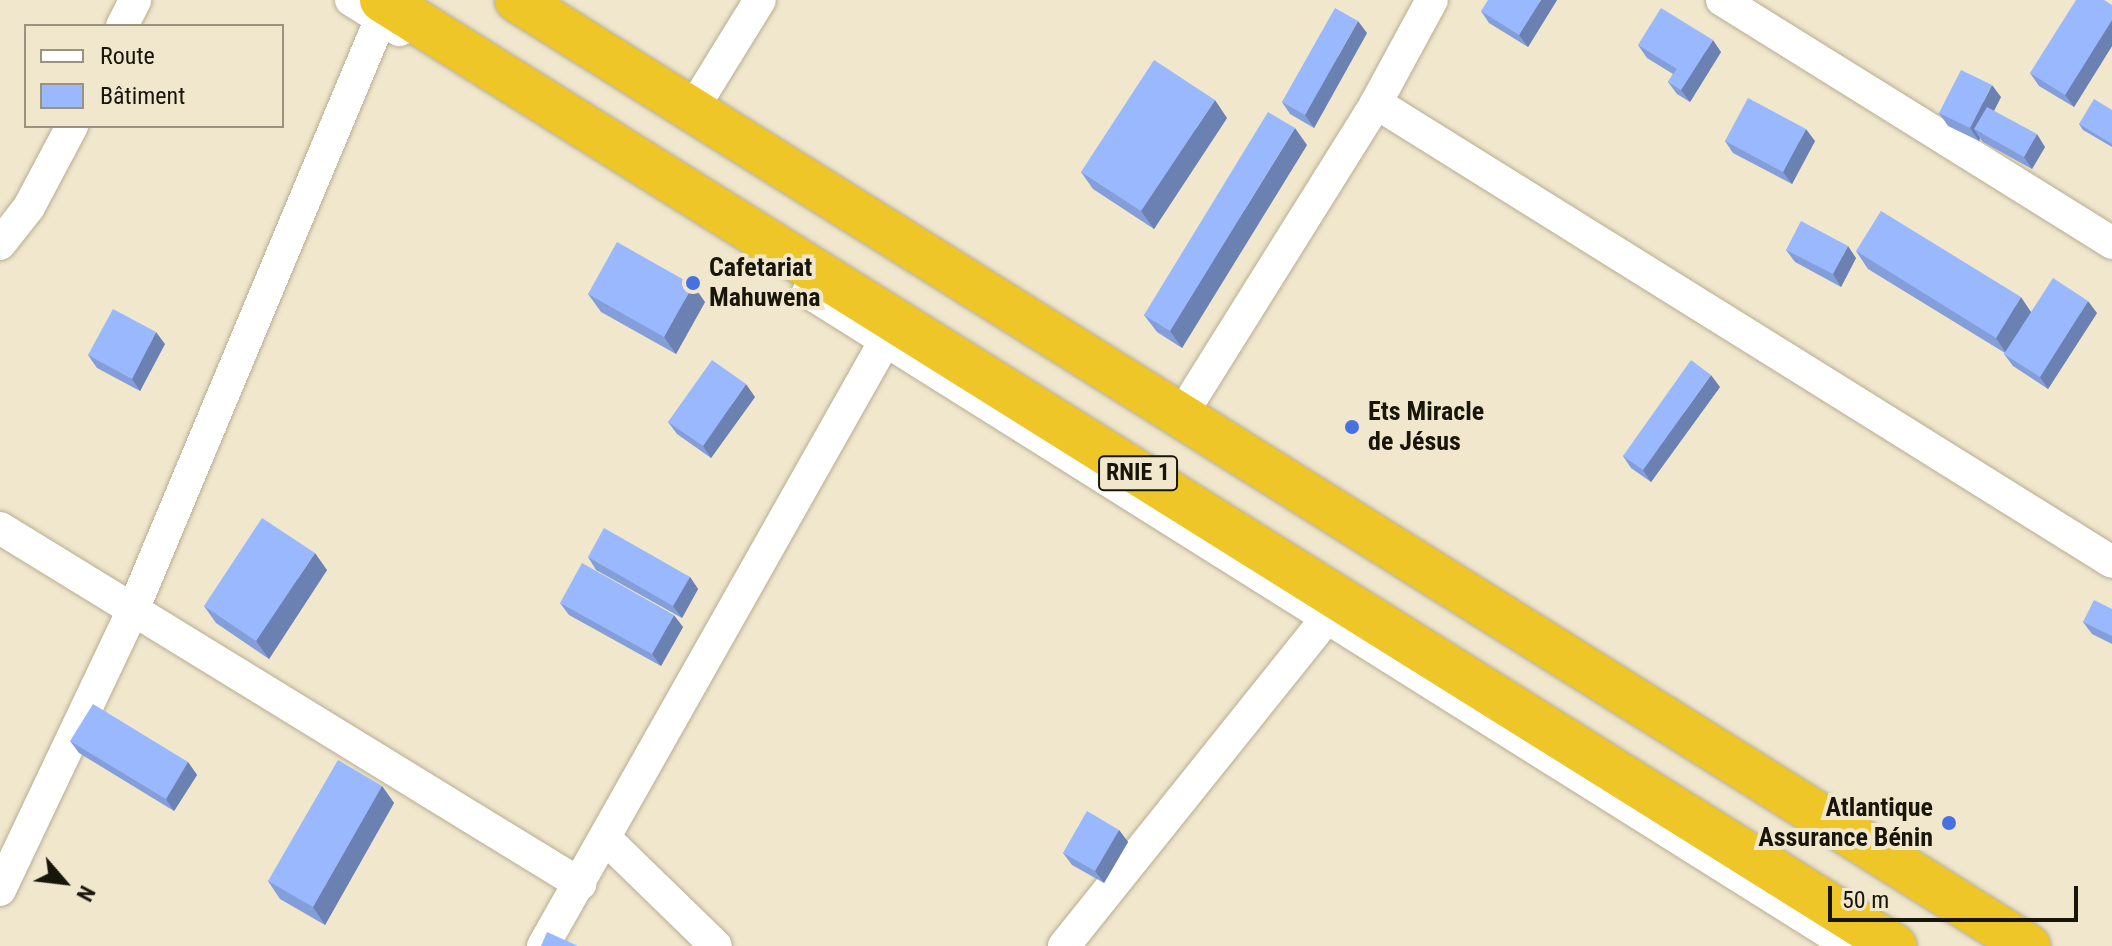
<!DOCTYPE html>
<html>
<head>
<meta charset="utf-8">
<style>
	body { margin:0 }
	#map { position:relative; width:2112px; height:946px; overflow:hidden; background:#f0e7cc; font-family:"Roboto Condensed",sans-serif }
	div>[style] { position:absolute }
	.roads { filter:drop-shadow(0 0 2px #b6ad93) drop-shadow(0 0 2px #b6ad93) }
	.street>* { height:32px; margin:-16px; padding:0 16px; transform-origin:16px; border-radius:16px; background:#fff }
	.highway>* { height:44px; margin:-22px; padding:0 22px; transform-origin:22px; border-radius:22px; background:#efc627 }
	.wall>* { inset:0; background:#849eda }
	.shaded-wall>* { inset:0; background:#6b81b2 }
	.building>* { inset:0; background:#99b8fe }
	.dots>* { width:22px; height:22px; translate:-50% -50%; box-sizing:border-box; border:4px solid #f0e7cc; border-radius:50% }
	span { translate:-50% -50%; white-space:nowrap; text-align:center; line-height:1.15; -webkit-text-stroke:8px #f0e7cc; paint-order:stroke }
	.shield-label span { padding:2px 6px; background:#f0e7cc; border:2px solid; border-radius:6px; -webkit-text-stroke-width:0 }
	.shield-label { font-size:24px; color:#18150b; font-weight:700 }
	.poi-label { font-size:26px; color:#18150b; font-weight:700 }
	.left { translate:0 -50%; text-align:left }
	.right { translate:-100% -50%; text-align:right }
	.legend { position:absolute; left:24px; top:24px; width:260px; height:104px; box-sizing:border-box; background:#f0e7cc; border:2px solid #9a937f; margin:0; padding:10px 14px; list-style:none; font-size:24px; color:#18150b }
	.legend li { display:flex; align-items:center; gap:16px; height:40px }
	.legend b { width:40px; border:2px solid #9a937f }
	.north { position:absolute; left:24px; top:842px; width:80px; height:80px; -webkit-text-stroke:6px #f0e7cc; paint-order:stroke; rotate:118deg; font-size:22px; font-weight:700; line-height:32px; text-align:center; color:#18150b }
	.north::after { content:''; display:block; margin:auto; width:28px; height:36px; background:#18150b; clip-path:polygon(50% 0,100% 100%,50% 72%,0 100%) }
	.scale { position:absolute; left:1828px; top:886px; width:250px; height:36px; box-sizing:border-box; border:4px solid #18150b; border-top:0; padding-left:10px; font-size:24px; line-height:28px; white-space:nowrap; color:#18150b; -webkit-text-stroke:6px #f0e7cc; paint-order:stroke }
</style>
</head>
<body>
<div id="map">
	<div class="roads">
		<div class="street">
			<i style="left:351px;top:0;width:57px;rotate:32deg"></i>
			<i style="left:1722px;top:0;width:460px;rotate:31.9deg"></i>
			<i style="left:122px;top:26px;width:29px;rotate:-63deg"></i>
			<i style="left:1376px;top:103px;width:867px;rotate:31.95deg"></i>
			<i style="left:692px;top:110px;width:129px;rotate:-58.3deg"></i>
			<i style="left:0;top:244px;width:47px;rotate:-51.9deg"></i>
			<i style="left:29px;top:207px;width:92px;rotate:-62deg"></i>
			<i style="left:808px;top:292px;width:1230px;rotate:32.11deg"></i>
			<i style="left:1182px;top:414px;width:367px;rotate:-58deg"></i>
			<i style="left:1376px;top:103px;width:117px;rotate:-61.5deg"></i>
			<i style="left:0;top:528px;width:681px;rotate:31.54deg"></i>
			<i style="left:606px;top:839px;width:153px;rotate:44.2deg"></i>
			<i style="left:0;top:890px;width:310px;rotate:-64.6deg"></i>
			<i style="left:133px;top:610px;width:642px;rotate:-67.27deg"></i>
			<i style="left:543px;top:946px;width:695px;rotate:-60.52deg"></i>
			<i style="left:1064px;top:946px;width:420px;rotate:-51.3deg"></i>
		</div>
		<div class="highway">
			<i style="left:382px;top:0;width:1784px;rotate:32.03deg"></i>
			<i style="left:517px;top:0;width:1783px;rotate:32.05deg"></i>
		</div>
	</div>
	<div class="wall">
		<i style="clip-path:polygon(1557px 0,1528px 47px,1489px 23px,1481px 11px)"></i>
		<i style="clip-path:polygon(2112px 5px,2112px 46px,2074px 107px,2039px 86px,2030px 73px)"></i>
		<i style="clip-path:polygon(1367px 33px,1314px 128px,1290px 114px,1282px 102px)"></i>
		<i style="clip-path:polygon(1638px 45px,1721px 52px,1690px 102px,1677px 94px,1668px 82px,1673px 74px,1647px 58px)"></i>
		<i style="clip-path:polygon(2001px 97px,1994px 111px,2045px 147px,2032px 169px,1983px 142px,1980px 138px,1979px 141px,1948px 126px,1939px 113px)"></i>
		<i style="clip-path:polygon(2112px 110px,2112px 147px,2083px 130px,2079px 124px)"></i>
		<i style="clip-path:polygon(1227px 118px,1154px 229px,1093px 189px,1081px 172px)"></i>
		<i style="clip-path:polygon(1725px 141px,1815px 141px,1792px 184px,1733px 153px)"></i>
		<i style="clip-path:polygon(1307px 145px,1182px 348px,1157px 332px,1144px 315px)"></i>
		<i style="clip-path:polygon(1786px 250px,1856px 258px,1841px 287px,1795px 262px)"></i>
		<i style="clip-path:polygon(1856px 251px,2031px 312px,2097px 313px,2048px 389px,2013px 366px,2004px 354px,2005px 353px,1868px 269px)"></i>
		<i style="clip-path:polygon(588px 294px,705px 302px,676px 354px,601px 312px)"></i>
		<i style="clip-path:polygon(165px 344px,140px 391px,97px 368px,88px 355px)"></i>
		<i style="clip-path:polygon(1720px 387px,1651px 482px,1631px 468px,1623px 456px)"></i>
		<i style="clip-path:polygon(755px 397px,711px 458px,677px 434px,668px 422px)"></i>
		<i style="clip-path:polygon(588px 557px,690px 577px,698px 589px,682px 618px,596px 570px)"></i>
		<i style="clip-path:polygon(327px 570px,269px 659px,216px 623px,204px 606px)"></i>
		<i style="clip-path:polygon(560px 603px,683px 627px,661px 666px,569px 615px)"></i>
		<i style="clip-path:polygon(2112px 609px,2112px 644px,2092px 634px,2083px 622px)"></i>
		<i style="clip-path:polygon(70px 741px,188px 762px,197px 775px,174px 811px,79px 753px)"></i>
		<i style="clip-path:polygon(382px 786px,394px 803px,325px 925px,280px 899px,268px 881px)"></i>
		<i style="clip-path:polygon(1119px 830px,1128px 842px,1104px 883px,1072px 865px,1063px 853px)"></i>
	</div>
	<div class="shaded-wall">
		<i style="clip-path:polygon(1541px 0,1557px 0,1528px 47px,1519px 35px)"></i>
		<i style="clip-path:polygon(2112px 20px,2112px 46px,2074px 107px,2065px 95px)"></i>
		<i style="clip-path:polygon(1358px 21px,1367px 33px,1314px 128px,1305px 115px)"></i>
		<i style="clip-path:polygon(1713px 40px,1721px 52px,1690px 102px,1681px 90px)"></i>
		<i style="clip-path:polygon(1992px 85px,2001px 97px,1982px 134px,1974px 129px,1980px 138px,1979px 141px,1970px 128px)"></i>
		<i style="clip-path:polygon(1215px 100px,1227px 118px,1154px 229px,1141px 211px)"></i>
		<i style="clip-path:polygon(1295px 128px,1307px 145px,1182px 348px,1170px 331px)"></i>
		<i style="clip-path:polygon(1806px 129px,1815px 141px,1792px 184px,1783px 172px)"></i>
		<i style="clip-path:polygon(2037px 134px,2045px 147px,2032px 169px,2024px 157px)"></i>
		<i style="clip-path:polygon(1848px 246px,1856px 258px,1841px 287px,1833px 274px)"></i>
		<i style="clip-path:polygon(693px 285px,705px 302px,676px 354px,664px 337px)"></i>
		<i style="clip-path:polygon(2021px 297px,2033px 315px,2008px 356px,1996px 338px)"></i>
		<i style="clip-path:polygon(2088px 301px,2097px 313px,2048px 389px,2040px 377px)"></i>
		<i style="clip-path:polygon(156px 332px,165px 344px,140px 391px,132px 379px)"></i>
		<i style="clip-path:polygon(1711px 375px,1720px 387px,1651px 482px,1643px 470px)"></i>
		<i style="clip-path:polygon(746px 384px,755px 397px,711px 458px,703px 446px)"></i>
		<i style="clip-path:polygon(315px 553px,327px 570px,269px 659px,256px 641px)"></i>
		<i style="clip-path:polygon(690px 577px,698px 589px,682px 618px,673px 606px)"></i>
		<i style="clip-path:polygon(674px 615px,683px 627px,661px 666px,652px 654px)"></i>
		<i style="clip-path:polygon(188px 762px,197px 775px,174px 811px,166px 799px)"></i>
		<i style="clip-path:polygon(382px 786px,394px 803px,325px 925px,313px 907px)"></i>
		<i style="clip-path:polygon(1119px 830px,1128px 842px,1104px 883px,1095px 871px)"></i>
	</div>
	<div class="building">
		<i style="clip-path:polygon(1488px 0,1541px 0,1519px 35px,1481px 11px)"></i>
		<i style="clip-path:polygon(2076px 0,2104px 0,2112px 5px,2112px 20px,2065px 95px,2030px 73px)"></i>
		<i style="clip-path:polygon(1335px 8px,1358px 21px,1305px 115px,1282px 102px)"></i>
		<i style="clip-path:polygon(1661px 8px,1713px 40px,1681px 90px,1668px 82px,1677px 69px,1638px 45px)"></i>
		<i style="clip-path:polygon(1154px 60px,1215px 100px,1141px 211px,1081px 172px)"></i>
		<i style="clip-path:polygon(1961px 70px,1992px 85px,1970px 128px,1939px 113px)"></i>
		<i style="clip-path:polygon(1748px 98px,1806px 129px,1783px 172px,1725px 141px)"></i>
		<i style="clip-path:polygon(2094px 99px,2112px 110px,2112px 144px,2079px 124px)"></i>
		<i style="clip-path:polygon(1987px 107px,2037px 134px,2024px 157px,1974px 129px)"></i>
		<i style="clip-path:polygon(1268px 112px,1295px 128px,1170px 331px,1144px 315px)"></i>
		<i style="clip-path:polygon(1881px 211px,2021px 297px,1996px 338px,1856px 251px)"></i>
		<i style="clip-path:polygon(1801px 221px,1848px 246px,1833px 274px,1786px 250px)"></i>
		<i style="clip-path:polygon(617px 242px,693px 285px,664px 337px,588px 294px)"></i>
		<i style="clip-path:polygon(2053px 278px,2088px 301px,2040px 377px,2004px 354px)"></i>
		<i style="clip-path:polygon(113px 309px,156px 332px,132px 379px,88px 355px)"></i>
		<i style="clip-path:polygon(712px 360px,746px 384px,703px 446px,668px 422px)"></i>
		<i style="clip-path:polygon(1691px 360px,1711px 375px,1643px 470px,1623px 456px)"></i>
		<i style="clip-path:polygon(262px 518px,315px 553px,256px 641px,204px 606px)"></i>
		<i style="clip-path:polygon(604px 528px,690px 577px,673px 606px,588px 557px)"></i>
		<i style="clip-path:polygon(582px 563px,674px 615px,652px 654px,560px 603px)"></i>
		<i style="clip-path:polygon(2094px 600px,2112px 609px,2112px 636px,2083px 622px)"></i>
		<i style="clip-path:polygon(93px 704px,188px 762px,166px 799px,70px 741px)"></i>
		<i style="clip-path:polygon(338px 760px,382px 786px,313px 907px,268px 881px)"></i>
		<i style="clip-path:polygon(1087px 811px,1119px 830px,1095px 871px,1063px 853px)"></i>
		<i style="clip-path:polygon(547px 932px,578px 946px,541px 946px)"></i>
	</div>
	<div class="dots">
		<i style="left:693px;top:283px;background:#4770e3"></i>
		<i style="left:1352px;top:427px;background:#4770e3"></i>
		<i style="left:1949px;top:823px;background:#4770e3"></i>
	</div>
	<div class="shield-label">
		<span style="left:1138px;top:473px">RNIE 1</span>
	</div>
	<div class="poi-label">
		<span class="left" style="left:709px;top:283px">Cafetariat<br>Mahuwena</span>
		<span class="left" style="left:1368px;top:427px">Ets Miracle<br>de Jésus</span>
		<span class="right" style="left:1933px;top:823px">Atlantique<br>Assurance Bénin</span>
	</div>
	<ul class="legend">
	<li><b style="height:10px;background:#fff"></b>Route</li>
	<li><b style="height:22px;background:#99b8fe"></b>Bâtiment</li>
	</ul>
	<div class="north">N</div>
	<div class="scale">50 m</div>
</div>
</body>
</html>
